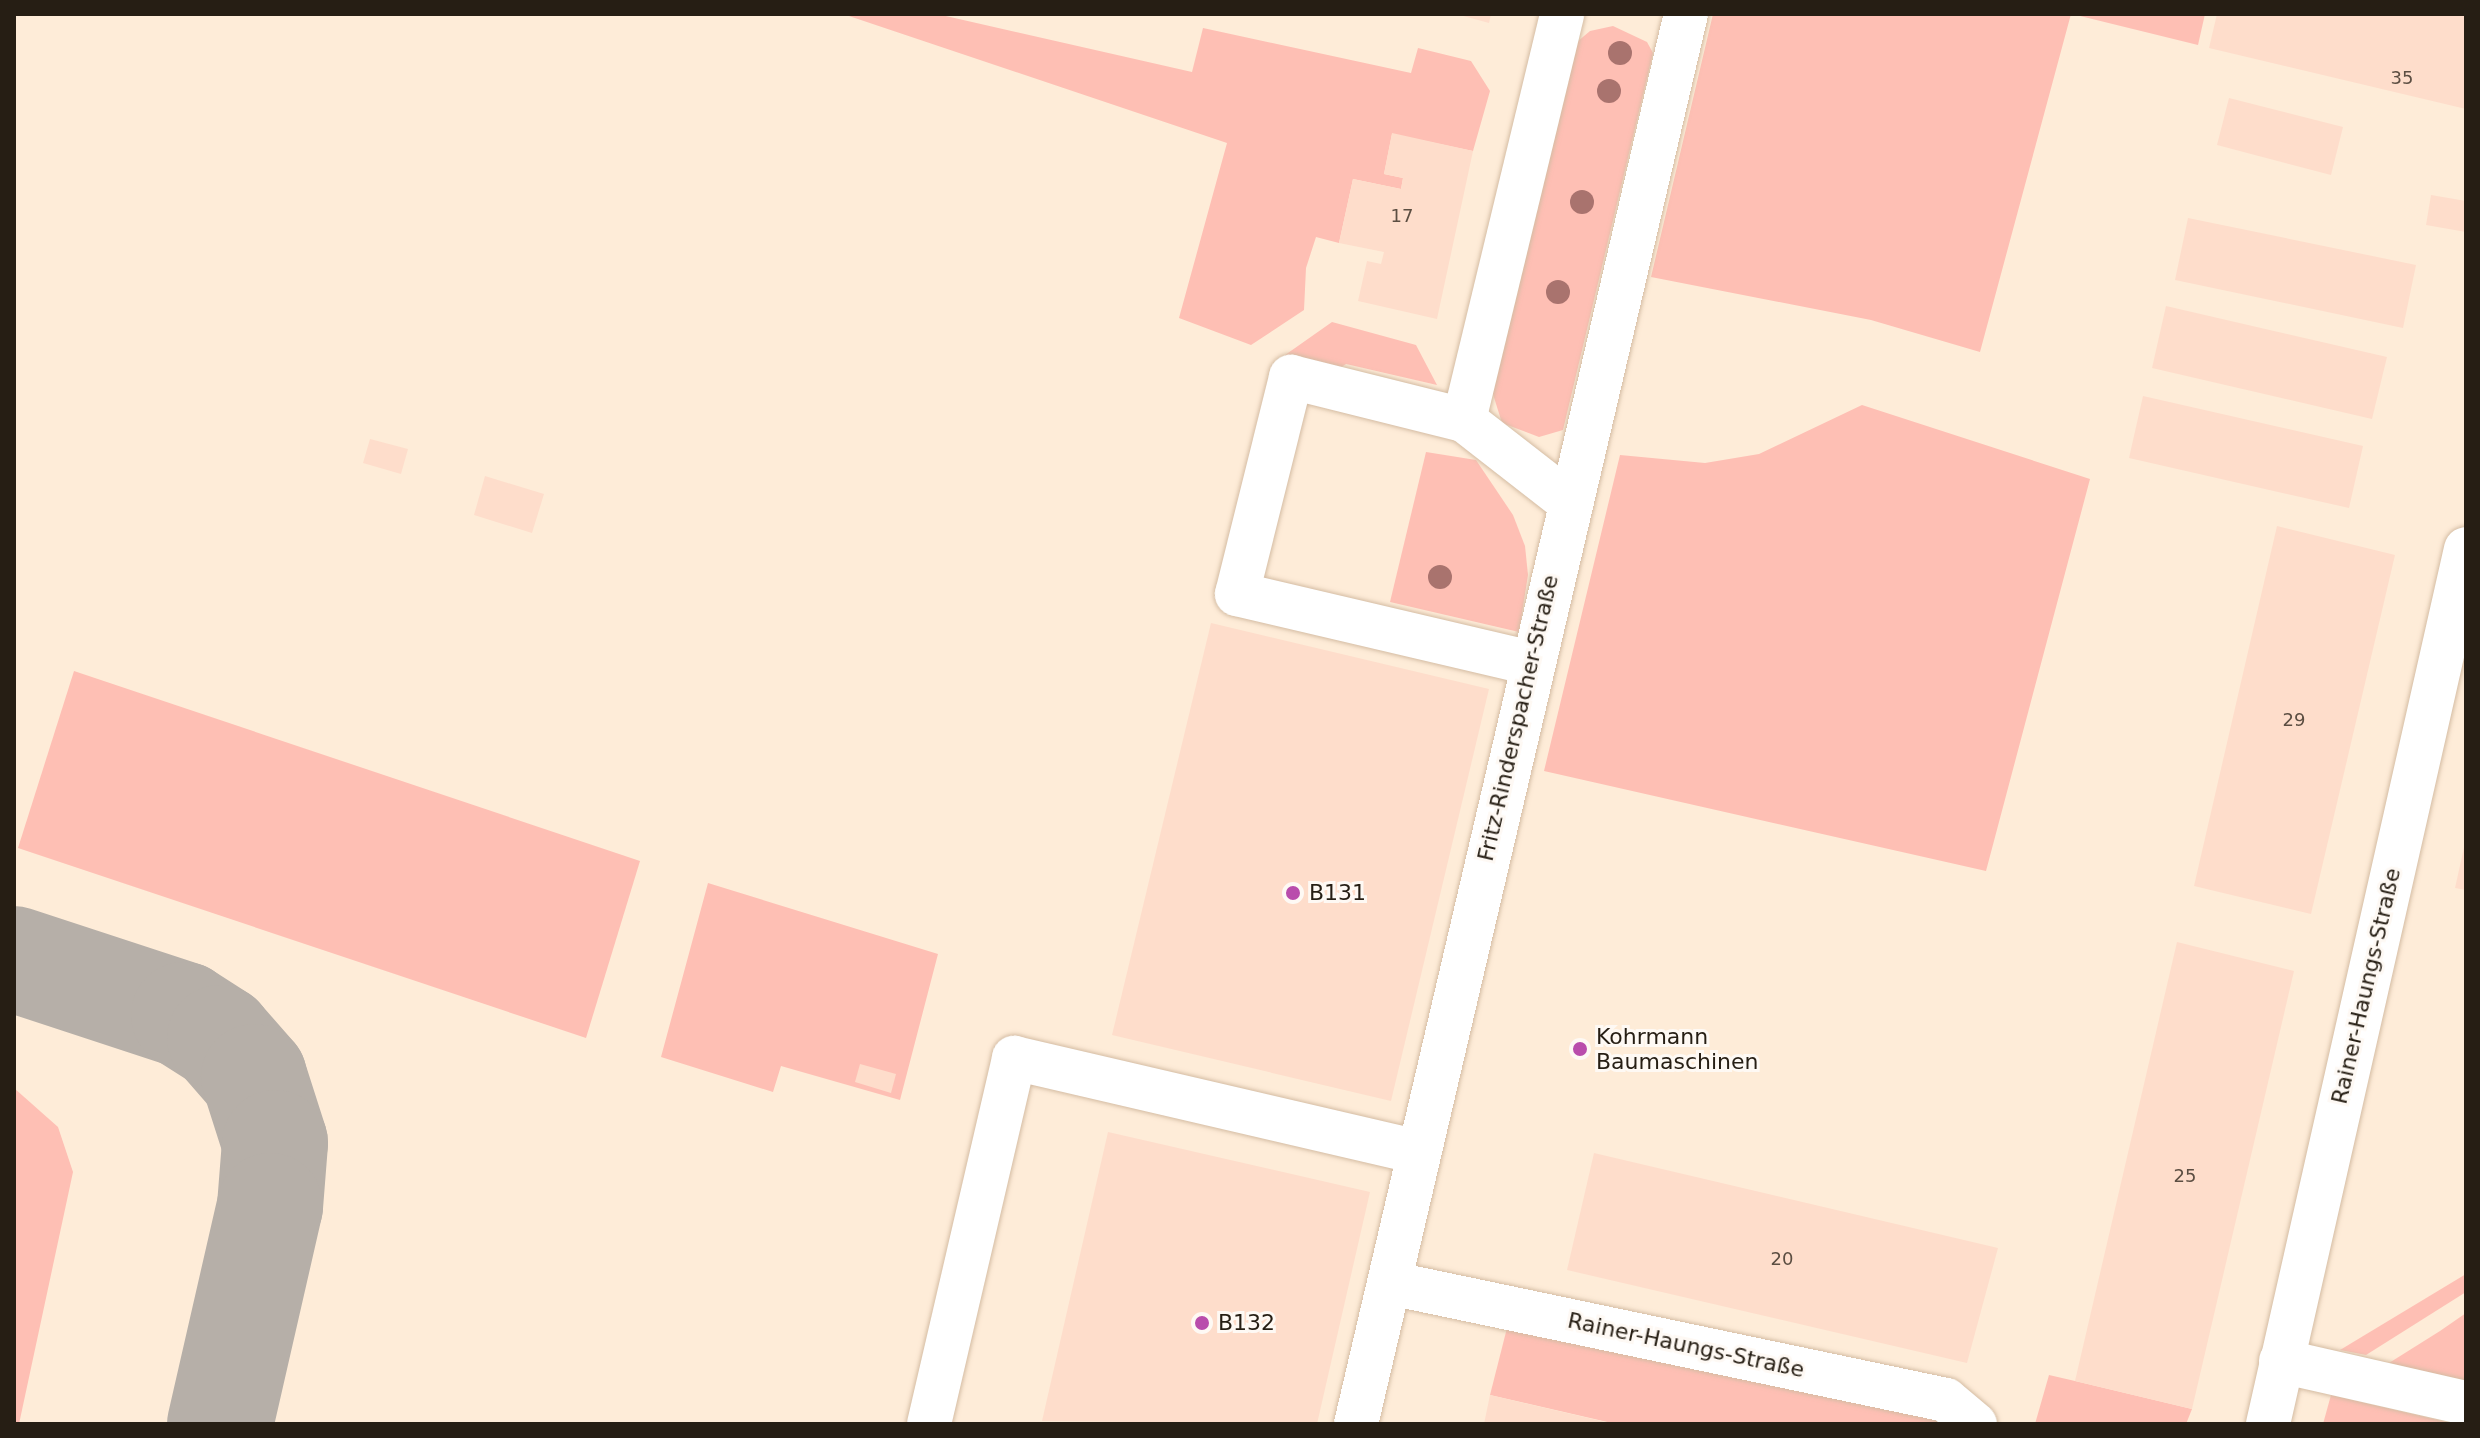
<!DOCTYPE html>
<html>
<head>
<meta charset="utf-8">
<style>
	body { margin:0 }
	#map { position:relative; width:2480px; height:1438px; overflow:hidden; background:#fef9f4; font-family:"DejaVu Sans",sans-serif }
	div>[style] { position:absolute }
	.built>* { inset:0; background:#feecd8 }
	.green>* { inset:0; background:#febfb4 }
	.taxiway>* { height:106px; margin:-53px; padding:0 53px; transform-origin:53px; border-radius:53px; background:#b6afa8 }
	.building>* { inset:0; background:#feddcb }
	.roads { filter:drop-shadow(0 0 2px #d4bca3) drop-shadow(0 0 2px #d4bca3) }
	.minor>* { height:44px; margin:-22px; padding:0 22px; transform-origin:22px; border-radius:22px; background:#fff }
	.trees>* { width:24px; height:24px; margin:-12px; border-radius:50%; background:#a9736e }
	.dots>* { width:22px; height:22px; translate:-50% -50%; box-sizing:border-box; border:4px solid #fef9f4; border-radius:50% }
	span { translate:-50% -50%; white-space:nowrap; text-align:center; line-height:1.15; -webkit-text-stroke:6px #fef9f4; paint-order:stroke }
	.number-label { font-size:18px; color:#5c4e42 }
	.number-label span { -webkit-text-stroke-width:0 }
	.street-label { font-size:22px; color:#261e14 }
	.poi-label { font-size:22px; color:#261e14 }
	.left { translate:0 -50%; text-align:left }
	.frame { position:absolute; inset:0; border:16px solid #261e14; pointer-events:none }
</style>
</head>
<body>
<div id="map">
	<div class="built">
		<i style="clip-path:polygon(14px 14px,2466px 14px,2466px 1424px,14px 1424px)"></i>
	</div>
	<div class="green">
		<i style="clip-path:polygon(843px 14px,937px 14px,1192px 72px,1203px 28px,1411px 73px,1418px 48px,1471px 61px,1490px 91px,1473px 151px,1392px 134px,1384px 174px,1403px 178px,1401px 189px,1353px 179px,1339px 243px,1316px 237px,1306px 268px,1304px 310px,1251px 345px,1179px 318px,1227px 143px)"></i>
		<i style="clip-path:polygon(1713px 14px,2071px 14px,1980px 352px,1871px 320px,1651px 277px)"></i>
		<i style="clip-path:polygon(2072px 14px,2205px 14px,2198px 45px)"></i>
		<i style="clip-path:polygon(1613px 26px,1647px 42px,1653px 53px,1563px 430px,1539px 437px,1502px 423px,1492px 391px,1577px 42px,1590px 31px)"></i>
		<i style="clip-path:polygon(1332px 322px,1416px 345px,1437px 385px,1346px 364px,1334px 372px,1278px 360px)"></i>
		<i style="clip-path:polygon(1862px 405px,2090px 479px,1986px 871px,1544px 771px,1620px 455px,1705px 463px,1759px 454px)"></i>
		<i style="clip-path:polygon(1426px 452px,1476px 460px,1513px 515px,1525px 546px,1528px 575px,1519px 632px,1390px 602px)"></i>
		<i style="clip-path:polygon(74px 671px,640px 861px,586px 1038px,18px 848px)"></i>
		<i style="clip-path:polygon(708px 883px,938px 954px,900px 1100px,781px 1066px,773px 1092px,661px 1057px)"></i>
		<i style="clip-path:polygon(14px 1088px,58px 1127px,73px 1172px,19px 1424px,14px 1424px)"></i>
		<i style="clip-path:polygon(2466px 1274px,2466px 1292px,2366px 1355px,2340px 1350px)"></i>
		<i style="clip-path:polygon(2466px 1313px,2466px 1382px,2389px 1363px,2440px 1331px)"></i>
		<i style="clip-path:polygon(1507px 1328px,1948px 1421px,1952px 1424px,1616px 1424px,1490px 1395px)"></i>
		<i style="clip-path:polygon(2049px 1375px,2075px 1381px,2192px 1409px,2186px 1424px,2035px 1424px)"></i>
		<i style="clip-path:polygon(2331px 1395px,2455px 1424px,2323px 1424px)"></i>
	</div>
	<div class="taxiway">
		<i style="left:14px;top:959px;width:179px;rotate:18.2deg"></i>
		<i style="left:184px;top:1015px;width:43px;rotate:32.6deg"></i>
		<i style="left:220px;top:1038px;width:52px;rotate:48.9deg"></i>
		<i style="left:254px;top:1077px;width:69px;rotate:72.3deg"></i>
		<i style="left:275px;top:1143px;width:63px;rotate:94.5deg"></i>
		<i style="left:270px;top:1206px;width:224px;rotate:102.9deg"></i>
	</div>
	<div class="building">
		<i style="clip-path:polygon(1456px 14px,1491px 14px,1489px 23px)"></i>
		<i style="clip-path:polygon(2217px 14px,2466px 14px,2466px 109px,2209px 48px)"></i>
		<i style="clip-path:polygon(2229px 98px,2343px 127px,2331px 175px,2217px 145px)"></i>
		<i style="clip-path:polygon(1392px 133px,1473px 151px,1437px 319px,1358px 301px,1367px 261px,1381px 264px,1384px 252px,1339px 243px,1353px 179px,1401px 189px,1403px 178px,1384px 174px)"></i>
		<i style="clip-path:polygon(2431px 195px,2466px 201px,2466px 232px,2426px 225px)"></i>
		<i style="clip-path:polygon(2188px 218px,2416px 265px,2403px 328px,2175px 280px)"></i>
		<i style="clip-path:polygon(2166px 306px,2387px 357px,2372px 419px,2152px 368px)"></i>
		<i style="clip-path:polygon(2143px 396px,2363px 446px,2349px 508px,2129px 458px)"></i>
		<i style="clip-path:polygon(370px 439px,408px 449px,401px 474px,363px 463px)"></i>
		<i style="clip-path:polygon(485px 476px,544px 494px,532px 533px,474px 515px)"></i>
		<i style="clip-path:polygon(2277px 526px,2395px 555px,2311px 914px,2194px 886px)"></i>
		<i style="clip-path:polygon(1211px 623px,1489px 689px,1391px 1101px,1112px 1035px)"></i>
		<i style="clip-path:polygon(2465px 843px,2466px 843px,2466px 890px,2455px 888px)"></i>
		<i style="clip-path:polygon(2177px 942px,2294px 971px,2192px 1409px,2075px 1381px)"></i>
		<i style="clip-path:polygon(860px 1064px,896px 1074px,891px 1093px,855px 1082px)"></i>
		<i style="clip-path:polygon(1108px 1132px,1370px 1192px,1317px 1424px,1042px 1421px)"></i>
		<i style="clip-path:polygon(1594px 1153px,1998px 1248px,1967px 1363px,1567px 1270px)"></i>
		<i style="clip-path:polygon(1490px 1395px,1610px 1423px,1610px 1424px,1484px 1424px)"></i>
	</div>
	<div class="roads">
		<div class="minor">
			<i style="left:1464px;top:420px;width:418px;rotate:-76.4deg"></i>
			<i style="left:1531px;top:663px;width:302px;rotate:-166.8deg"></i>
			<i style="left:1237px;top:594px;width:224px;rotate:-76deg"></i>
			<i style="left:1291px;top:377px;width:178px;rotate:14deg"></i>
			<i style="left:1464px;top:420px;width:132px;rotate:37.9deg"></i>
			<i style="left:1390px;top:1283px;width:568px;rotate:11.88deg"></i>
			<i style="left:1946px;top:1400px;width:38px;rotate:40deg"></i>
			<i style="left:2281px;top:1361px;width:190px;rotate:12.8deg"></i>
			<i style="left:929px;top:1424px;width:376px;rotate:-76.9deg"></i>
			<i style="left:1014px;top:1058px;width:415px;rotate:13.1deg"></i>
			<i style="left:1356px;top:1424px;width:1448px;rotate:-76.83deg"></i>
			<i style="left:2268px;top:1424px;width:897px;rotate:-77.25deg"></i>
		</div>
	</div>
	<div class="trees">
		<i style="left:1620px;top:53px"></i>
		<i style="left:1609px;top:91px"></i>
		<i style="left:1582px;top:202px"></i>
		<i style="left:1558px;top:292px"></i>
		<i style="left:1440px;top:577px"></i>
	</div>
	<div class="dots">
		<i style="left:1293px;top:893px;background:#b94dac"></i>
		<i style="left:1580px;top:1049px;background:#b94dac"></i>
		<i style="left:1202px;top:1323px;background:#b94dac"></i>
	</div>
	<div class="number-label">
		<span style="left:2402px;top:78px">35</span>
		<span style="left:1402px;top:216px">17</span>
		<span style="left:2294px;top:720px">29</span>
		<span style="left:2185px;top:1176px">25</span>
		<span style="left:1782px;top:1259px">20</span>
	</div>
	<div class="street-label">
		<span style="left:1518px;top:718px;rotate:-77deg">Fritz-Rinderspacher-Straße</span>
		<span style="left:2366px;top:986px;rotate:-77deg">Rainer-Haungs-Straße</span>
		<span style="left:1686px;top:1345px;rotate:12deg">Rainer-Haungs-Straße</span>
	</div>
	<div class="poi-label">
		<span class="left" style="left:1309px;top:893px">B131</span>
		<span class="left" style="left:1596px;top:1049px">Kohrmann<br>Baumaschinen</span>
		<span class="left" style="left:1218px;top:1323px">B132</span>
	</div>
	<div class="frame"></div>
</div>
</body>
</html>
